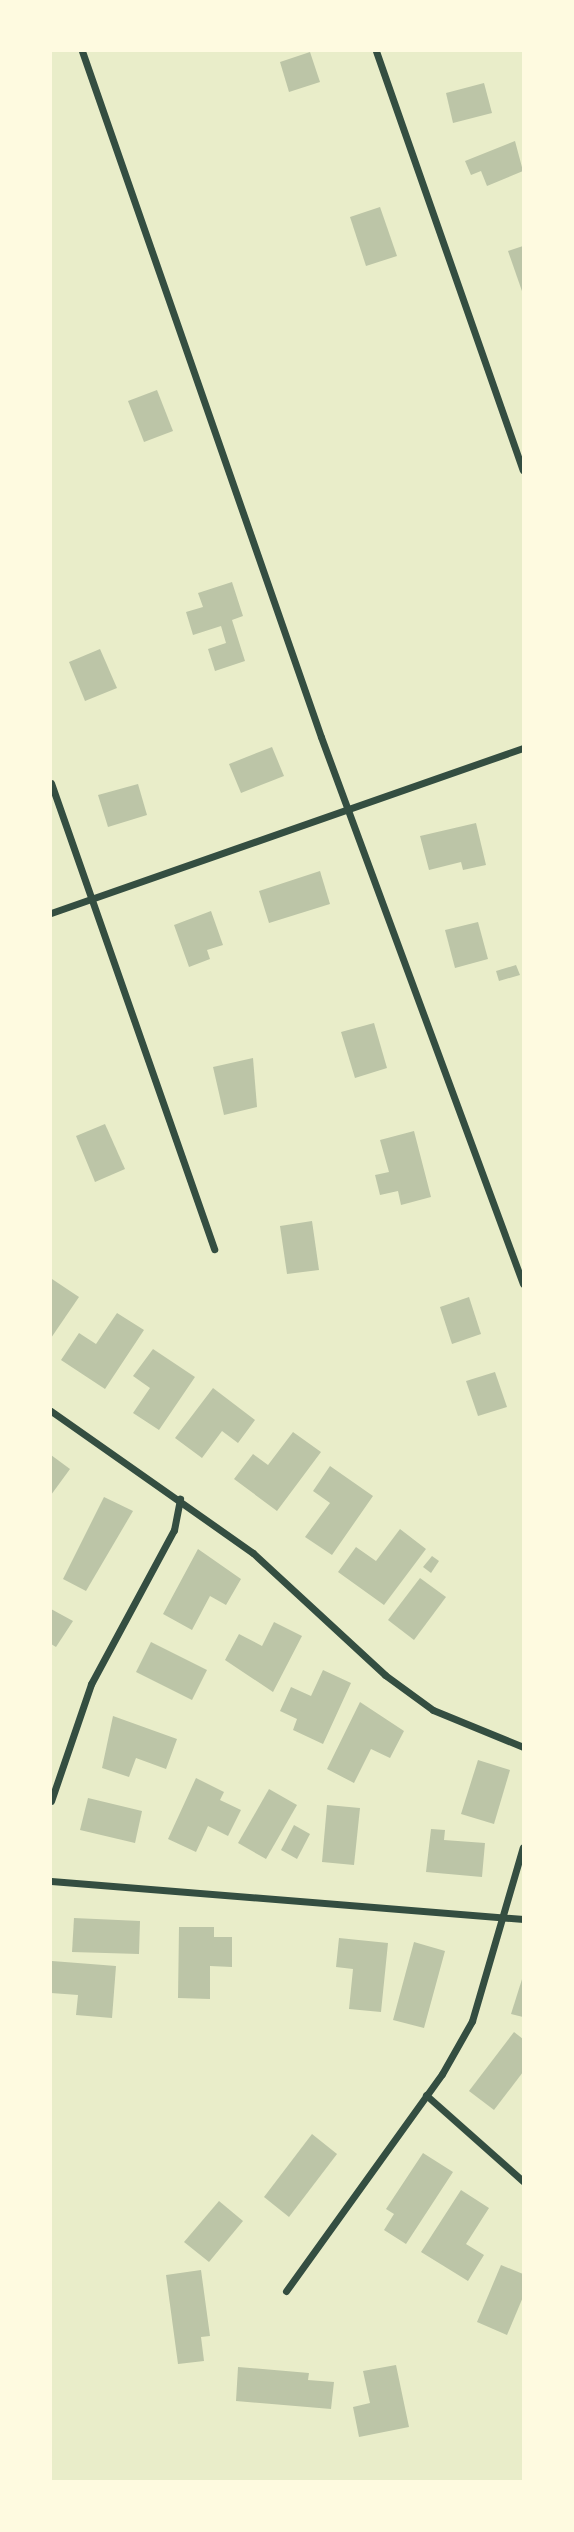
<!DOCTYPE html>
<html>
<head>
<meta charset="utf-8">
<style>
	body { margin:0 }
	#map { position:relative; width:574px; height:2532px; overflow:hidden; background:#e9edc9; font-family:Manrope,sans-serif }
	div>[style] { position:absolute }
	.building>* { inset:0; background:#bcc5a7 }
	.minor>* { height:7px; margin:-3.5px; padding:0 3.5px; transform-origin:3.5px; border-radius:3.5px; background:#344e41 }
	span { translate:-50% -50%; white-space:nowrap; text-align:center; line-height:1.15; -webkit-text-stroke:5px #fefae0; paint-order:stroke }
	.frame { position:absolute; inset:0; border:52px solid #fefae0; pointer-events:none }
</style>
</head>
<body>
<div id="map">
	<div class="building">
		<i style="clip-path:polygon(310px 52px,320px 82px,289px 92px,280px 62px)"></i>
		<i style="clip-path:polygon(484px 83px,492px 113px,453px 123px,446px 93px)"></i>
		<i style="clip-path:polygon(515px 141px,523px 171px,487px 186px,481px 171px,471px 175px,465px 161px)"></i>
		<i style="clip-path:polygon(380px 207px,397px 256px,366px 266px,350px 217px)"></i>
		<i style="clip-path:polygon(523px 246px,523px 294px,508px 251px)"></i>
		<i style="clip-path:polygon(157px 390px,173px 431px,144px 442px,128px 401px)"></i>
		<i style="clip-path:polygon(232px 582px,243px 616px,232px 620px,245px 661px,215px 671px,208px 649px,226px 643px,221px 626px,193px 635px,186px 612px,203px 607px,198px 593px)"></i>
		<i style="clip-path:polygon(100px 649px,117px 688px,85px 701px,69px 662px)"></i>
		<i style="clip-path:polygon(272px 747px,284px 776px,241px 793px,229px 764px)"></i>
		<i style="clip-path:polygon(138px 784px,147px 815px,108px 827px,98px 795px)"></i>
		<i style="clip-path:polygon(476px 823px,486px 865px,463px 870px,461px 862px,429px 870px,420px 836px)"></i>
		<i style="clip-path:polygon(320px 871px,330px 904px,269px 923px,259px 891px)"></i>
		<i style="clip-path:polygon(211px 911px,223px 945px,207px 950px,210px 959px,189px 967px,174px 925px)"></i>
		<i style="clip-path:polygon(478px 922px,488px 959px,455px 968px,445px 930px)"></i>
		<i style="clip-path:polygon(516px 965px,520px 975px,499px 981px,496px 971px)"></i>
		<i style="clip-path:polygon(374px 1023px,387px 1068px,355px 1078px,341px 1032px)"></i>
		<i style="clip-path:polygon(253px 1058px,257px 1107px,224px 1115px,213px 1067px)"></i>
		<i style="clip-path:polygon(105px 1124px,125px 1169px,95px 1182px,76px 1136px)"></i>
		<i style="clip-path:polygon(414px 1131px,431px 1197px,401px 1205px,398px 1191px,380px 1195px,375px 1175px,389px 1172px,380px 1140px)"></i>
		<i style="clip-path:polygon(312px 1221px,319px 1270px,287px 1274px,280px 1226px)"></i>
		<i style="clip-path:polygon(52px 1279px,79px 1297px,51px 1338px,51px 1281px)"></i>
		<i style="clip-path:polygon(469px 1297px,481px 1334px,452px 1344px,440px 1307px)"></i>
		<i style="clip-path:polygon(117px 1313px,144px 1330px,105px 1389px,61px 1360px,79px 1333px,96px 1344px)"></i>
		<i style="clip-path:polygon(153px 1349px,195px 1377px,159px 1430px,133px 1413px,150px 1388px,133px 1376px)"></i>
		<i style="clip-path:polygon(495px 1372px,507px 1407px,478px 1416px,466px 1381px)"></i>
		<i style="clip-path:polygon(213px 1388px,255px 1420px,238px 1443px,222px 1431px,202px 1458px,175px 1438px)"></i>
		<i style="clip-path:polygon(293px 1432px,321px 1452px,277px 1511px,234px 1479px,253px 1454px,268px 1465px)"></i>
		<i style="clip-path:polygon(51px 1455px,70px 1469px,51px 1495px)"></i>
		<i style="clip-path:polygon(330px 1466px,373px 1496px,332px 1555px,305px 1537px,330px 1503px,313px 1491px)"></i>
		<i style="clip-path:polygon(104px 1497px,133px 1511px,86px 1591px,63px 1579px)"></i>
		<i style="clip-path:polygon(400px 1529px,426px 1549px,384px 1605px,338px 1572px,356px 1547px,376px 1561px)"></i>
		<i style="clip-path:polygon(198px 1549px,241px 1579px,226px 1605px,210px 1596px,192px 1630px,163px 1614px)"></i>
		<i style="clip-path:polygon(432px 1556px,439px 1561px,431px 1573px,423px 1567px)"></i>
		<i style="clip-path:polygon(420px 1578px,446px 1597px,414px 1640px,388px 1620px)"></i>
		<i style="clip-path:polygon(51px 1609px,73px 1621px,56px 1647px,51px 1644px)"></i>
		<i style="clip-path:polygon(274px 1622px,302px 1636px,273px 1692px,225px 1660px,239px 1634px,262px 1646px)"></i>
		<i style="clip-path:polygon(151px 1642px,207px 1670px,192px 1700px,136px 1672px)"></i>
		<i style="clip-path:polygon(323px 1670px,351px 1683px,323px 1744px,293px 1730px,297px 1719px,280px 1711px,291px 1687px,311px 1696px)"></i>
		<i style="clip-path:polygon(360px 1702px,404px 1731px,390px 1758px,371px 1749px,354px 1783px,327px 1769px)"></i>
		<i style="clip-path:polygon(113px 1716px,177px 1739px,166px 1769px,136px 1758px,129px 1777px,102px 1768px)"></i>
		<i style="clip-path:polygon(478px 1760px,510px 1770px,494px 1824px,461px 1814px)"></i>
		<i style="clip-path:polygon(196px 1778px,224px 1792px,220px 1800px,241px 1810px,228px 1836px,208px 1826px,196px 1852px,168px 1839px)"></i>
		<i style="clip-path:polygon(269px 1789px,297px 1805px,266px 1859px,238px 1843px)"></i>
		<i style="clip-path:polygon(88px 1798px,142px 1811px,135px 1843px,80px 1830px)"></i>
		<i style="clip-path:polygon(327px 1805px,360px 1808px,354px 1865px,322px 1862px)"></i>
		<i style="clip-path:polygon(294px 1825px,310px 1834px,297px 1859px,281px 1850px)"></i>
		<i style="clip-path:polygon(431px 1829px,445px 1830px,444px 1840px,485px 1843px,482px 1877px,426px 1872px)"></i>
		<i style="clip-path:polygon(74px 1918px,140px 1921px,139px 1954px,72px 1952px)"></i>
		<i style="clip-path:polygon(179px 1927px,214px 1927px,214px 1937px,232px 1937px,232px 1967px,210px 1966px,210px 1999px,178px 1998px)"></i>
		<i style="clip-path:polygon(339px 1938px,388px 1943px,381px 2012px,349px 2009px,353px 1969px,336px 1967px)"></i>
		<i style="clip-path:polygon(414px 1942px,445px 1951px,424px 2028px,393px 2020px)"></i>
		<i style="clip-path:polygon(52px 1961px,116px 1966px,112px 2018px,76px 2015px,78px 1995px,51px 1993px)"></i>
		<i style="clip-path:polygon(523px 1976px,523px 2017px,511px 2014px)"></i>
		<i style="clip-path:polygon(514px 2032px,523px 2039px,523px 2072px,494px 2110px,469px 2091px)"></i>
		<i style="clip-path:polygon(312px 2134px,337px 2154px,289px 2217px,264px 2197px)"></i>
		<i style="clip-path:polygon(423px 2153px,453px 2172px,406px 2244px,384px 2230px,394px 2214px,386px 2209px)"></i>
		<i style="clip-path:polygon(461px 2190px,489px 2208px,466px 2244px,484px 2255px,468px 2281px,421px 2252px)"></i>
		<i style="clip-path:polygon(219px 2201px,243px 2221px,209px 2262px,184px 2242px)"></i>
		<i style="clip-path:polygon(501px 2265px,523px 2274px,523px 2297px,507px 2335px,477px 2322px)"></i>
		<i style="clip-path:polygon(201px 2270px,210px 2336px,201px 2337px,204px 2361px,178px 2364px,166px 2275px)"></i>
		<i style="clip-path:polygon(396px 2365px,409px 2427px,359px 2437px,353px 2407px,370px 2403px,363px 2371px)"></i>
		<i style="clip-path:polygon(238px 2367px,309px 2373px,308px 2380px,334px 2382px,331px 2409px,236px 2401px)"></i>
	</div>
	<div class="minor">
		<i style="left:82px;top:51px;width:726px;rotate:70.79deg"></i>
		<i style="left:321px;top:737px;width:583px;rotate:69.73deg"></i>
		<i style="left:376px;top:51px;width:444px;rotate:70.7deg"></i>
		<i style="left:51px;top:783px;width:494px;rotate:70.7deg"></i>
		<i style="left:51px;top:913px;width:500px;rotate:-19.27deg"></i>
		<i style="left:51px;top:1411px;width:247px;rotate:35.1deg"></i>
		<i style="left:253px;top:1553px;width:180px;rotate:42.7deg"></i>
		<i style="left:385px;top:1675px;width:59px;rotate:36.1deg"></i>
		<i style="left:433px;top:1710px;width:97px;rotate:22.3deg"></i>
		<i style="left:51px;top:1801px;width:124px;rotate:-71.1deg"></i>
		<i style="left:91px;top:1684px;width:175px;rotate:-61.7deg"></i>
		<i style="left:174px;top:1530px;width:32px;rotate:-79deg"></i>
		<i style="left:51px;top:1881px;width:474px;rotate:4.6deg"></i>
		<i style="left:426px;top:2095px;width:130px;rotate:41.6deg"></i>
		<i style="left:286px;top:2291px;width:267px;rotate:-54.3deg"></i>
		<i style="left:442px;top:2074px;width:61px;rotate:-60.5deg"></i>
		<i style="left:472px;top:2021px;width:181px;rotate:-73.7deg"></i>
	</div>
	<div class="frame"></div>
</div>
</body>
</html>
